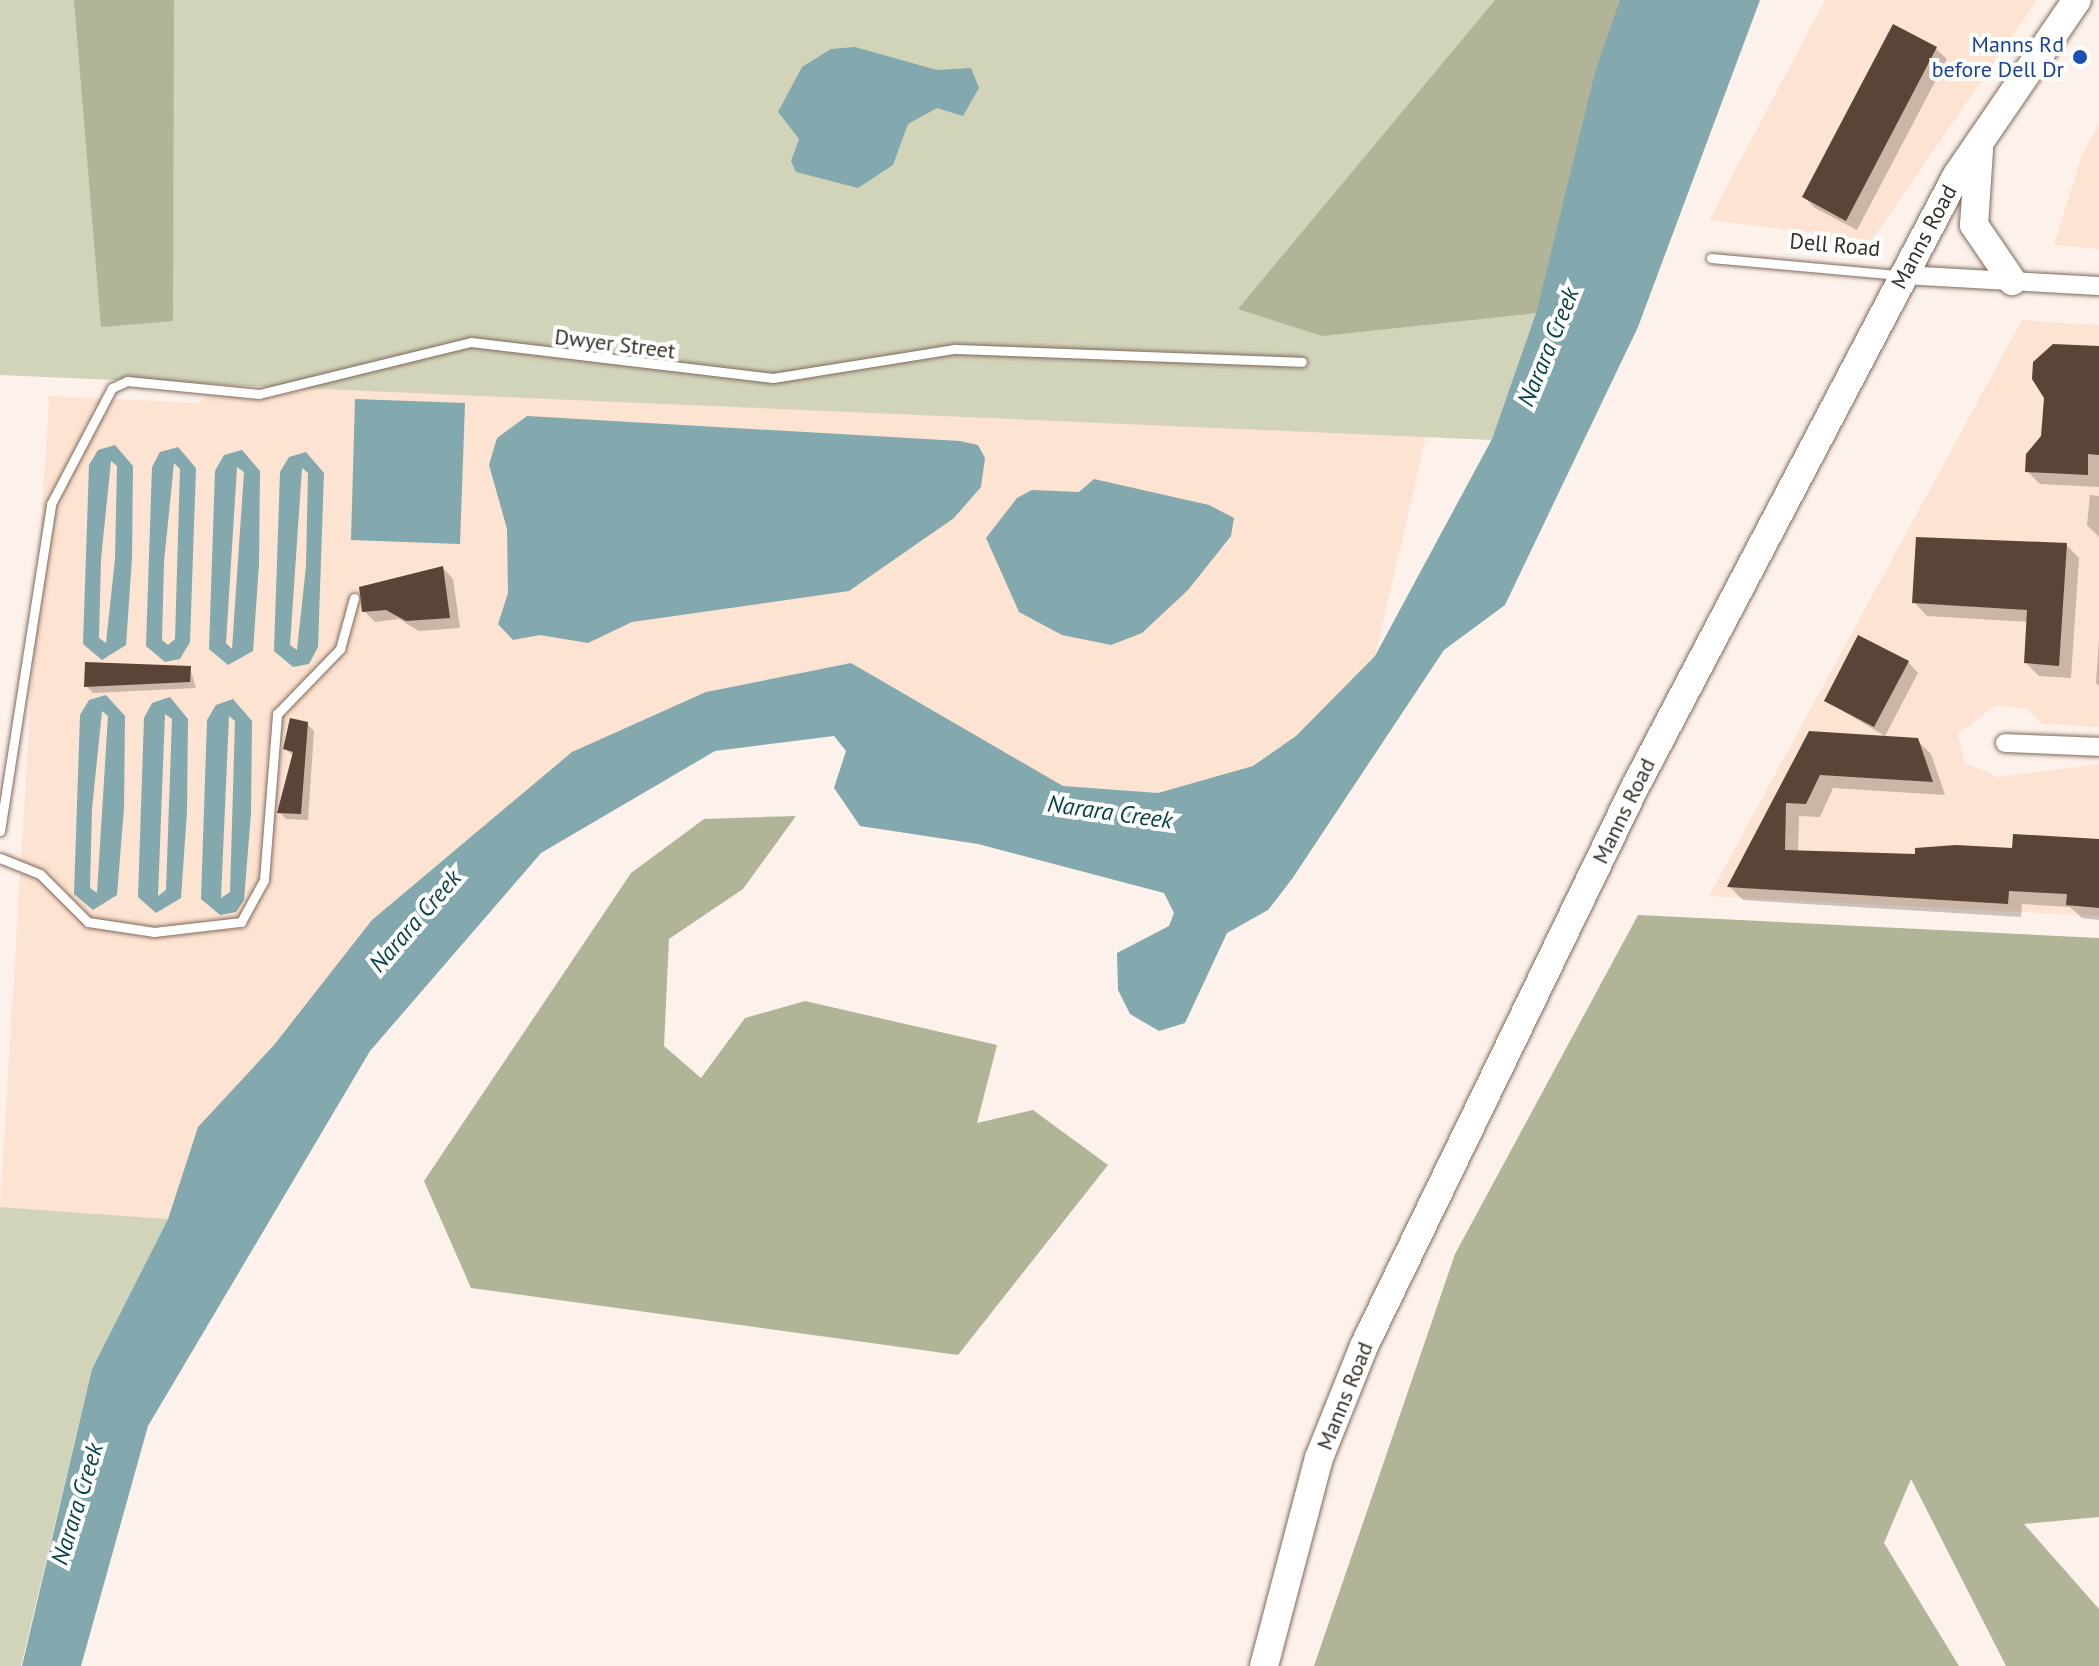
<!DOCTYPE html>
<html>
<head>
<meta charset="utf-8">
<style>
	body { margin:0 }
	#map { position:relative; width:2099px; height:1666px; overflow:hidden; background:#fcf2eb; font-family:"PT Sans",sans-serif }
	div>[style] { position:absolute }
	.built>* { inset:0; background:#fde3d1 }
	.green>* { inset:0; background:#d2d4ba }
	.forest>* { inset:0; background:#b1b496 }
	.water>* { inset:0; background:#83a8ad }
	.shadow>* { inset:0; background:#0003 }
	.building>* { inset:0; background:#594437 }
	.roads { filter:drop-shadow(0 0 2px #806a5c) drop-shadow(0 0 2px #806a5c) }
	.lane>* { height:9px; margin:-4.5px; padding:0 4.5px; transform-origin:4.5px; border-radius:4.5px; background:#fff }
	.street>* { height:18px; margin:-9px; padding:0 9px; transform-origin:9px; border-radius:9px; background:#fff }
	.primary>* { height:28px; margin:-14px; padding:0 14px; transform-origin:14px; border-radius:14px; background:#fff }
	.dots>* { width:22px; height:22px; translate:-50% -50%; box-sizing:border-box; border:4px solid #fff; border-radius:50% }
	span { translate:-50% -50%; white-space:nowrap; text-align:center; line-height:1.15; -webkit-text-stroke:8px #fff; paint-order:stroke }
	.transit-label { font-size:22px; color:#164399 }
	.right { translate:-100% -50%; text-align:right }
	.street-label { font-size:22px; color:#372e27 }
	.water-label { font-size:24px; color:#064248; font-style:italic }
</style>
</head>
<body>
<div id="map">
	<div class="built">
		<i style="clip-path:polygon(1825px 0,2037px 0,1872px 240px,1709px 220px)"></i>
		<i style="clip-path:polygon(2099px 124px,2099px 249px,2054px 245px,2082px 155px)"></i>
		<i style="clip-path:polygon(2022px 320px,2099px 325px,2099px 727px,2042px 724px,2027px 709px,1996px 705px,1958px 734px,1965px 763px,1998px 777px,2099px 764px,2099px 916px,1709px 896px)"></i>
		<i style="clip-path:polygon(281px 342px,1430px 420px,1375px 656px,1296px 736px,1253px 767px,1158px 793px,1063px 787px,851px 663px,706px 692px,274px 1045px,198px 1127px,168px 1219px,0 1207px,49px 396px,198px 403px)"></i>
	</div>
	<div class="green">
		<i style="clip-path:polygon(0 0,1620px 0,1537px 310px,1492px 440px,0 375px)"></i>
		<i style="clip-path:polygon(0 1207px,168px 1219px,92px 1369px,21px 1666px,0 1666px)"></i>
	</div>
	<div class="forest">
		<i style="clip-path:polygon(74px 0,174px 0,173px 321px,101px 327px)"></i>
		<i style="clip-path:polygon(1495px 0,1625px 0,1537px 313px,1322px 336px,1238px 309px)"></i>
		<i style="clip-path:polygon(796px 816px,743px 889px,669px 939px,664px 1046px,701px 1078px,745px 1018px,805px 1001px,997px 1045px,977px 1123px,1033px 1110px,1108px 1165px,958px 1355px,471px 1288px,424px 1181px,631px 873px,704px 819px)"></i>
		<i style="clip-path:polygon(1638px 915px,2099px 938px,2099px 1517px,2024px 1524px,2099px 1609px,2099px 1666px,2006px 1666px,1911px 1479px,1884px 1543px,1959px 1666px,1314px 1666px,1455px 1254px)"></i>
	</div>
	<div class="water">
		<i style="clip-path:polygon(1620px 0,1760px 0,1638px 327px,1505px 605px,1444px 650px,1292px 879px,1268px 910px,1227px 933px,1185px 1023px,1159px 1031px,1130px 1014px,1118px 990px,1117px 953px,1169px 926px,1174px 913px,1164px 893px,978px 844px,860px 826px,834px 788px,846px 751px,834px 736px,715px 751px,541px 853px,370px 1051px,148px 1426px,81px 1666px,22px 1666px,92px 1369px,168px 1219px,198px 1127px,274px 1045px,372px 920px,572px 752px,706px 692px,851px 663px,1063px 786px,1158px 793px,1253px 766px,1296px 736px,1375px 656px,1492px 439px,1537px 310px,1595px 72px)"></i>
		<i style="clip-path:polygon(855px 47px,937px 70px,971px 68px,979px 88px,963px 116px,937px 108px,908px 124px,893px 165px,858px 188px,796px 172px,791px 161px,799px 139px,778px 112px,802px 67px,831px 49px)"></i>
		<i style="clip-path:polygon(355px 399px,465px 403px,460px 544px,351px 540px)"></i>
		<i style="clip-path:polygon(527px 416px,960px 441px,978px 445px,985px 458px,981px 487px,954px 518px,849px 591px,632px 622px,588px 643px,540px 635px,513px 640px,498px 624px,508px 593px,507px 529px,489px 465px,497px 438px)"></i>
		<i style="clip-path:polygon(evenodd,115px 445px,133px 466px,132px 558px,126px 645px,102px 660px,83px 644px,89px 465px,98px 450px,115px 445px,111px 461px,117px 466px,115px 559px,106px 643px,99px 638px,101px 559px,111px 461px)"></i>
		<i style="clip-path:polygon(evenodd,178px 447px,196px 468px,190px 642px,180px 659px,165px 662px,146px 646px,152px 467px,160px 452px,178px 447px,174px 463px,180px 469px,175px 639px,168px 645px,162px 640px,164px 562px,174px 463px)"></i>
		<i style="clip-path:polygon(evenodd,242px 450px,260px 471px,259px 564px,253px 651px,228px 665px,209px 649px,215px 471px,224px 455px,242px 450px,237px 467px,244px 472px,232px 649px,226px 643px,237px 467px)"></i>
		<i style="clip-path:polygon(evenodd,306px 452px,324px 473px,318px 647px,309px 664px,293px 667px,274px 651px,280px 472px,289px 457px,306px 452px,302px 468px,308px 473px,306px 566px,297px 650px,290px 645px,302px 468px)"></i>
		<i style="clip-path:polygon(1094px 479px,1209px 505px,1234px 518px,1231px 536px,1188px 590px,1142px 633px,1111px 645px,1062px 635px,1019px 612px,986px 538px,1017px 498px,1032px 490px,1079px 492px)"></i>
		<i style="clip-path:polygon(evenodd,106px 695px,125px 716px,124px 808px,117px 895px,93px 910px,74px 894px,80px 715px,89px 700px,106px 695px,102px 711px,108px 716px,97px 893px,90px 888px,92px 809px,102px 711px)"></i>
		<i style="clip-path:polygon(evenodd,170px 697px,188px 719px,187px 811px,181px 898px,156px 913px,138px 897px,144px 718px,152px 703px,170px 697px,165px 714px,172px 719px,166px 890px,158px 896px,165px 714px)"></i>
		<i style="clip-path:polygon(evenodd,233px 699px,252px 721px,251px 813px,244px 900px,236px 912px,220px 915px,201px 899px,207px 720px,216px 705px,233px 699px,229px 716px,235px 721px,230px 892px,221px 898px,229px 716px)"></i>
	</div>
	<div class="shadow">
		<i style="clip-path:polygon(1936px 49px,1947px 59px,1857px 230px,1815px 208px,1804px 197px)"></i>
		<i style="clip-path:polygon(2099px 349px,2099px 487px,2040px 484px,2027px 471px)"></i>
		<i style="clip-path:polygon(2090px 495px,2099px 496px,2099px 537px,2087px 525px)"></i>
		<i style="clip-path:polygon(2066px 545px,2079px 558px,2071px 678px,2039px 676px,2026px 663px,2029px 622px,1927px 616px,1914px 602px)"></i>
		<i style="clip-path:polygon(443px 568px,453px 579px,460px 628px,419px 631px,399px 619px,375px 622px,364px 611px)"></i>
		<i style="clip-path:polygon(2099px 639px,2099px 686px,2096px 683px)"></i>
		<i style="clip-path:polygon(1908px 662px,1918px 673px,1885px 736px,1826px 701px)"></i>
		<i style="clip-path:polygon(190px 668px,196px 688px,93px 693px,86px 686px)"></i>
		<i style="clip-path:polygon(307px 724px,314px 731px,308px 820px,286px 819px,279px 812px,294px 756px,285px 749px)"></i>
		<i style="clip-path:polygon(1810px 733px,1917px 740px,1931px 754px,1945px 795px,1833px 788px,1820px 817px,1799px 816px,1798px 852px,1917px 856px,2099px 841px,2099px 920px,2082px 918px,2070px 907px,2022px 904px,2021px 917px,1743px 900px,1730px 887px)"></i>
	</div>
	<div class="building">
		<i style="clip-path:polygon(1893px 24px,1937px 47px,1846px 221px,1802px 197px)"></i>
		<i style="clip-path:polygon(2053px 344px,2099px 346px,2099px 455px,2088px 454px,2088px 475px,2025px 472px,2026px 454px,2041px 436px,2044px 398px,2032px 379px,2033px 362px)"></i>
		<i style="clip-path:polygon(1916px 537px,2067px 543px,2059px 666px,2024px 663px,2027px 610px,1912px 603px)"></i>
		<i style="clip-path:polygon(443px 566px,450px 618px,406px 621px,386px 610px,362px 612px,359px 587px)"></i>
		<i style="clip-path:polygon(1858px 635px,1909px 661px,1874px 727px,1824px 701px)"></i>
		<i style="clip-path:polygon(85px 662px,191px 666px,190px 682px,84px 687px)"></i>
		<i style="clip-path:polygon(290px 718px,308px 722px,301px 814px,277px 813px,293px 752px,283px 749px)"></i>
		<i style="clip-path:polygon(1809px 731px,1918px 738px,1933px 782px,1820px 775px,1806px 804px,1786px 803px,1785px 850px,1915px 854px,1915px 848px,1956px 845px,2012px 848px,2013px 834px,2099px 839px,2099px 908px,2066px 905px,2067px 894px,2009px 891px,2008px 904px,1727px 887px)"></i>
	</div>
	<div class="roads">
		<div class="lane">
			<i style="left:1711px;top:258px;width:189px;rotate:5.2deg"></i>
			<i style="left:0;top:831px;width:331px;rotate:-81.1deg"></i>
			<i style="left:51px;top:504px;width:131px;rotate:-62.3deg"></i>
			<i style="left:112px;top:388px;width:17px;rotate:-25deg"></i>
			<i style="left:127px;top:381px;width:133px;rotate:5.6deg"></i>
			<i style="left:259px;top:394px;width:218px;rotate:-13.8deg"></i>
			<i style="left:471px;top:342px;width:304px;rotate:6.8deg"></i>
			<i style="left:773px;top:378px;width:184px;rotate:-9.1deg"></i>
			<i style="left:955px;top:349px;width:347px;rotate:2.1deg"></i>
			<i style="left:0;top:858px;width:43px;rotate:21.8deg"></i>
			<i style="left:40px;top:874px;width:68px;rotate:45deg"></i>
			<i style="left:88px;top:922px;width:67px;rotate:8.6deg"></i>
			<i style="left:154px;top:932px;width:88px;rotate:-6.6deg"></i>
			<i style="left:241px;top:922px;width:48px;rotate:-61.3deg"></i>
			<i style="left:264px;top:880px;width:167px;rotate:-85.5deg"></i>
			<i style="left:277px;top:714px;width:91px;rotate:-45.9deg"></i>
			<i style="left:340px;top:649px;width:53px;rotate:-74.6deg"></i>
		</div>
		<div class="street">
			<i style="left:1903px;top:275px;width:196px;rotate:3.2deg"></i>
			<i style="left:2005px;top:743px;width:94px;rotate:2.4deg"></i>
		</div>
		<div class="primary">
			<i style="left:1979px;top:150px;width:75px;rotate:93.8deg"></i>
			<i style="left:1974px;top:225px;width:68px;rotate:55.8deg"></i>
			<i style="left:1264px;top:1666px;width:215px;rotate:-75.2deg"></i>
			<i style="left:1319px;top:1458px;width:121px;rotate:-68.1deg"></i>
			<i style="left:1364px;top:1346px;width:621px;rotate:-64.14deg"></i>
			<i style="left:1635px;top:787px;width:692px;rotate:-62.25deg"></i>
			<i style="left:1957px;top:175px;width:212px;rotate:-55.6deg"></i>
		</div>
	</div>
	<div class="dots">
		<i style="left:2080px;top:57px;background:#1a4fb4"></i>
	</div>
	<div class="transit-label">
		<span class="right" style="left:2064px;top:57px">Manns Rd<br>before Dell Dr</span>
	</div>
	<div class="street-label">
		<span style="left:1924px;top:237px;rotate:-62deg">Manns Road</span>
		<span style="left:1835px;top:245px;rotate:5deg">Dell Road</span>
		<span style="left:615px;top:344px;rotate:7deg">Dwyer Street</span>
		<span style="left:1624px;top:811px;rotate:-64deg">Manns Road</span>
		<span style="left:1345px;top:1396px;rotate:-68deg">Manns Road</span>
	</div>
	<div class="water-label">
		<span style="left:1548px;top:347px;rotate:-68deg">Narara Creek</span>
		<span style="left:1110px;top:812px;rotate:8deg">Narara Creek</span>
		<span style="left:415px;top:921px;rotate:-49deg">Narara Creek</span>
		<span style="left:77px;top:1504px;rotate:-73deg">Narara Creek</span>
	</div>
</div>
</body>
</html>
